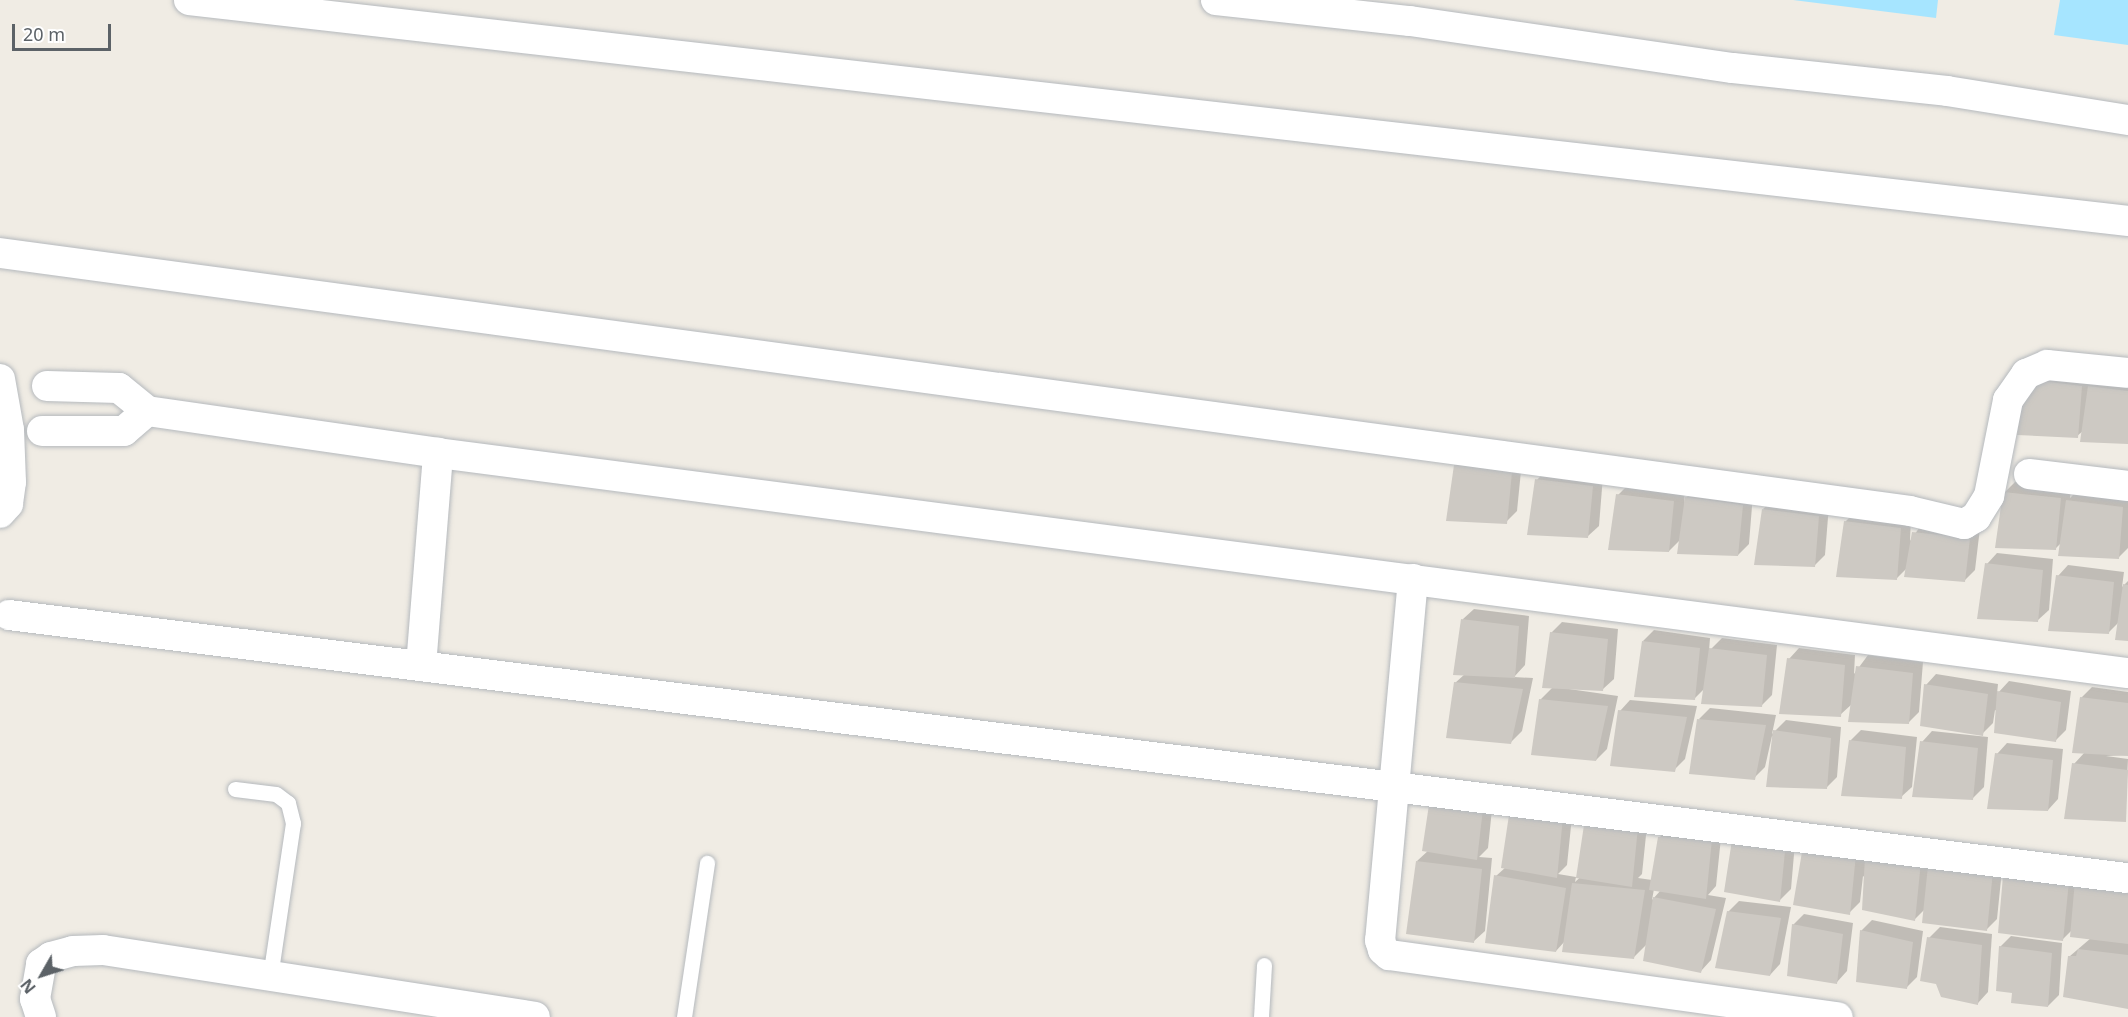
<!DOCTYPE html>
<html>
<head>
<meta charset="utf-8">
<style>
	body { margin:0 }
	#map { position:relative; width:2128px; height:1017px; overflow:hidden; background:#f0ece4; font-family:"Noto Sans",sans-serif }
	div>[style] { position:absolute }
	.water>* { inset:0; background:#a6e5ff }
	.shadow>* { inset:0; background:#0003 }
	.building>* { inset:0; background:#cdc9c3 }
	.roads { filter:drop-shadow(0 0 2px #b5b9bd) drop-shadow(0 0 2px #b5b9bd) }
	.lane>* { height:15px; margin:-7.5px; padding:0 7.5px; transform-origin:7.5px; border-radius:7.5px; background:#fff }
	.street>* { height:30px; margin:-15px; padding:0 15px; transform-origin:15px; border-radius:15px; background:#fff }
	span { translate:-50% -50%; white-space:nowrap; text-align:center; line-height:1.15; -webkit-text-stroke:5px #fff; paint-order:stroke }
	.north { position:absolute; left:12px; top:945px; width:60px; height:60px; -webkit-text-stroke:4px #fff; paint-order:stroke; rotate:231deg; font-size:16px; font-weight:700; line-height:24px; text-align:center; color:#5c6267 }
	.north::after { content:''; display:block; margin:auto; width:21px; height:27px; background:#5c6267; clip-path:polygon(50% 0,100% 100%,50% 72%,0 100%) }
	.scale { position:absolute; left:12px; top:24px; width:99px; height:27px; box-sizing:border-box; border:3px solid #5c6267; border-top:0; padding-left:8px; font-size:18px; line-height:21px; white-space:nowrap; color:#5c6267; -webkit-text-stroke:4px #fff; paint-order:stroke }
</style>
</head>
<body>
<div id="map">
	<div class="water">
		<i style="clip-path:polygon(1793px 0,1938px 0,1936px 18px)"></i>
		<i style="clip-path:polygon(2060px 0,2128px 0,2128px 45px,2054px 35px)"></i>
	</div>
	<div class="shadow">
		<i style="clip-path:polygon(2026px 379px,2128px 379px,2128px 442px,2083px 431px,2077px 436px)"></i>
		<i style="clip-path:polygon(1466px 455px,1522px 461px,1517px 511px,1506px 522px,1455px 466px)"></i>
		<i style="clip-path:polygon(1547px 469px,1603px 476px,1599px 526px,1588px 536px,1537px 480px)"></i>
		<i style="clip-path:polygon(2015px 482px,2071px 488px,2070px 498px,2078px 490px,2128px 496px,2128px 548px,2119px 557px,2061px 543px,2055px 549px,2004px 493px)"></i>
		<i style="clip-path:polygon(1629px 484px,1684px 490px,1685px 508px,1686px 498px,1697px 487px,1753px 494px,1749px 544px,1738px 555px,1681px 539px,1669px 551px,1618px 495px)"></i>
		<i style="clip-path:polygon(1774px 499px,1829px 505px,1825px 555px,1814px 566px,1763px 509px)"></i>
		<i style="clip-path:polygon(1856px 511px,1911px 518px,1910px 541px,1924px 521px,1980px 528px,1975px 570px,1964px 581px,1907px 568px,1897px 578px,1845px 522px)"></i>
		<i style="clip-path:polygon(1997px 553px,2053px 559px,2049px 610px,2038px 620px,1987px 564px)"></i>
		<i style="clip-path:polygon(2068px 565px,2124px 572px,2122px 587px,2128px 581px,2128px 639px,2119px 622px,2109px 632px,2058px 576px)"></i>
		<i style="clip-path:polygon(1474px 609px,1529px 616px,1525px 665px,1514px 677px,1533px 678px,1522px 731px,1511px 742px,1455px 683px,1465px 674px,1463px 619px)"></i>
		<i style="clip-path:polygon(1562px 622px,1618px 629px,1614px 679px,1603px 689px,1555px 687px,1618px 696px,1607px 749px,1596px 760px,1540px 700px,1553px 687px,1551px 633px)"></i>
		<i style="clip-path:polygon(1654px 630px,1710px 638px,1709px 651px,1722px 638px,1777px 645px,1772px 695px,1761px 706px,1705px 688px,1695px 698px,1643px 641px)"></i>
		<i style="clip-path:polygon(1799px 648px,1855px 655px,1854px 674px,1868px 655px,1923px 662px,1919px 712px,1908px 723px,1852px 704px,1840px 715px,1789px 659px)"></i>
		<i style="clip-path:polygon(1936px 674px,1998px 684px,1997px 694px,2009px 681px,2071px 691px,2066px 730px,2055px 741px,1995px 710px,1993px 723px,1981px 735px,1926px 685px)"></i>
		<i style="clip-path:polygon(2092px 687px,2128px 692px,2128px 755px,2106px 756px,2128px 759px,2125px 821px,2074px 764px,2085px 752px,2081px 698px)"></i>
		<i style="clip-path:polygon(1630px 700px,1697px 706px,1685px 759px,1674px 770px,1620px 711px)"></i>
		<i style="clip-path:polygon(1710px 708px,1776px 715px,1772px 734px,1786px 720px,1841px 727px,1837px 777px,1826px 788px,1772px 736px,1765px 767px,1754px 778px,1699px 719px)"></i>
		<i style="clip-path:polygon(1861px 730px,1917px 737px,1912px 787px,1901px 797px,1850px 741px)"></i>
		<i style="clip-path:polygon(1932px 731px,1988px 737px,1984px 787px,1973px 798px,1922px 742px)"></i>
		<i style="clip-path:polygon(2007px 743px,2063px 749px,2058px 799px,2048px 810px,1997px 754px)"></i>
		<i style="clip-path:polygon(1494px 790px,1488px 848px,1479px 857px,1492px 858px,1485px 931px,1474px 941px,1417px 861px)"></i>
		<i style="clip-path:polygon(evenodd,1573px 807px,1567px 865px,1558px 874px,1576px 877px,1575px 882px,1648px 816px,1642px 874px,1638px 878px,1652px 880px,1659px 838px,1670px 827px,1722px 828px,1716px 886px,1708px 895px,1726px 898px,1711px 960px,1701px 971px,1647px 944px,1633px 958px,1565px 941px,1556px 951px,1496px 876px,1573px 807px,1654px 889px,1661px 890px,1652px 900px,1654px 889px)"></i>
		<i style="clip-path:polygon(1796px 831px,1791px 889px,1780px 900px,1734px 840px)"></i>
		<i style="clip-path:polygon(1803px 853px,2003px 860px,1997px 919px,1987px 929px,1925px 909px,1915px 919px,1863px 876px,1860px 902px,1849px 913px)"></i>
		<i style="clip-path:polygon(2128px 873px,2128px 1007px,2070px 956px,2091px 938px,2072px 930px,2063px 939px,2005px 877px)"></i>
		<i style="clip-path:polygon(1739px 901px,1791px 907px,1780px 964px,1770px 975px,1728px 912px)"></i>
		<i style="clip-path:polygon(1804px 914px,1853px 923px,1847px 971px,1837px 982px,1793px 925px)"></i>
		<i style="clip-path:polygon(1872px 920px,1923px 931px,1917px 977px,1906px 988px,1861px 931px)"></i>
		<i style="clip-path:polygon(1940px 927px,1992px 934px,1988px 992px,1978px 1003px,1929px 938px)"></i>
		<i style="clip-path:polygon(2011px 936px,2062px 943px,2059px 995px,2048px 1006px,2013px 992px,2000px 947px)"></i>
	</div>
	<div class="building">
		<i style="clip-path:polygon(2025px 379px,2082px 386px,2078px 438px,2017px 435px)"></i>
		<i style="clip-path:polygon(2088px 386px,2128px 391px,2128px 444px,2080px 442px)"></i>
		<i style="clip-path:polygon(1454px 465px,1512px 472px,1507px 524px,1446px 521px)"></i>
		<i style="clip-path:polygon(1535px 479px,1593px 486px,1588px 538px,1527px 535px)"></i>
		<i style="clip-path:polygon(2003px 492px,2061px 498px,2056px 550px,1995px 548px)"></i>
		<i style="clip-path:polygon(1616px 494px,1674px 501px,1669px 552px,1608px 550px)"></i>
		<i style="clip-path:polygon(1685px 497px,1743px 505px,1738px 556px,1677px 554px)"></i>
		<i style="clip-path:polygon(2066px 500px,2123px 507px,2119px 559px,2058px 556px)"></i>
		<i style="clip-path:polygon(1762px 509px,1819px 516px,1815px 567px,1754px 565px)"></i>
		<i style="clip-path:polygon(1844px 521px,1901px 528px,1897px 580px,1836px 577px)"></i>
		<i style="clip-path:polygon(1912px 532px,1970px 538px,1965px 582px,1904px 577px)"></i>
		<i style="clip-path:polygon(1985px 563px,2043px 570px,2038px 622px,1977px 619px)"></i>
		<i style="clip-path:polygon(2056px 575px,2114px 582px,2109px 634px,2048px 631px)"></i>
		<i style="clip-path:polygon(2123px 584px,2128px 585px,2128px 641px,2115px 640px)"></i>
		<i style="clip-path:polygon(1461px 619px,1519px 626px,1515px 678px,1453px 675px)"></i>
		<i style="clip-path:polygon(1550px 632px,1608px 639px,1603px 691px,1542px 688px)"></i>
		<i style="clip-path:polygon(1642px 641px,1700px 648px,1695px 700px,1634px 697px)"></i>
		<i style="clip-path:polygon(1709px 648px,1767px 655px,1762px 707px,1701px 704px)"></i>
		<i style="clip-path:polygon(1787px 658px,1845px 665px,1841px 717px,1779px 714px)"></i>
		<i style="clip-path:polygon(1856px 666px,1913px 673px,1909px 724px,1848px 722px)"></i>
		<i style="clip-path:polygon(1454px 682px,1523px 689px,1511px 744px,1446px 738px)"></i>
		<i style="clip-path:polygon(1924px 684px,1988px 694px,1983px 736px,1920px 726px)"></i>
		<i style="clip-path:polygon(1997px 691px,2061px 702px,2056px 742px,1994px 733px)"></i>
		<i style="clip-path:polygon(2080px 697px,2128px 703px,2128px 756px,2072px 753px)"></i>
		<i style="clip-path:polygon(1539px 699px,1608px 706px,1596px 761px,1531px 755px)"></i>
		<i style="clip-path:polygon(1618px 710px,1687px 717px,1675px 772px,1610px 766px)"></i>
		<i style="clip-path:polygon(1697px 719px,1766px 725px,1755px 780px,1689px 774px)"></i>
		<i style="clip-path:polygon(1773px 730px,1831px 738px,1827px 789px,1766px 787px)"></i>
		<i style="clip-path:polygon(1849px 740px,1906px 747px,1902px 799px,1841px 796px)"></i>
		<i style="clip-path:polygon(1920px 741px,1978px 748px,1973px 800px,1912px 797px)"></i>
		<i style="clip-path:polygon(1995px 753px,2053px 760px,2048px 811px,1987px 809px)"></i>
		<i style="clip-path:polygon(2072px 763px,2128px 770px,2126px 822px,2064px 819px)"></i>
		<i style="clip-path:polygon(1430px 798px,1484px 800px,1477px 860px,1422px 851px)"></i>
		<i style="clip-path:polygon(1509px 815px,1563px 817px,1557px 878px,1501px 868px)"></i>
		<i style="clip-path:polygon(1584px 825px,1638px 827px,1632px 887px,1576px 878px)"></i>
		<i style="clip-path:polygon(1658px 837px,1712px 839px,1706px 899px,1649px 890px)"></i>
		<i style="clip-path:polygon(1732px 840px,1786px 841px,1780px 902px,1724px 892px)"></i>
		<i style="clip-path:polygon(1802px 852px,1856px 854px,1850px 915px,1793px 905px)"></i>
		<i style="clip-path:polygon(1865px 857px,1921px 861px,1915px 921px,1862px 910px)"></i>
		<i style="clip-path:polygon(1416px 861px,1482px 869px,1474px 943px,1406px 934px)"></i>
		<i style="clip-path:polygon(1928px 866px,1993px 871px,1987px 931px,1922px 923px)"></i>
		<i style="clip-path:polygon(1494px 875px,1566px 888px,1556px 952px,1485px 943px)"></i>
		<i style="clip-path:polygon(2003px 876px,2069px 881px,2063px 941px,1998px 933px)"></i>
		<i style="clip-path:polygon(2075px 880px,2128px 884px,2128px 944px,2070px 937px)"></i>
		<i style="clip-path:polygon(1572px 883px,1645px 890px,1634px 959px,1562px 952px)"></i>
		<i style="clip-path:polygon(1653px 897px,1716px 909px,1701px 973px,1643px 961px)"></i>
		<i style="clip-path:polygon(1727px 911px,1781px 918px,1770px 976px,1715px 968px)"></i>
		<i style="clip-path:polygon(1792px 924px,1843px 934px,1837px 984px,1787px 976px)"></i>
		<i style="clip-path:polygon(1860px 930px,1913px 942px,1907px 989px,1856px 982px)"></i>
		<i style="clip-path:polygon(1927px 937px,1982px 945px,1978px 1005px,1941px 997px,1936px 984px,1920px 981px)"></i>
		<i style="clip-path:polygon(1999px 946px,2052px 953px,2048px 1007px,2011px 1003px,2012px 993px,1996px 991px)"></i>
		<i style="clip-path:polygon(2078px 949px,2128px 955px,2128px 1009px,2063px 997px,2068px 956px,2076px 956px)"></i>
	</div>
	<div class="roads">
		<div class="lane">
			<i style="left:235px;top:789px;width:41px;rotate:7deg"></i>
			<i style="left:276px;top:794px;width:15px;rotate:37deg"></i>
			<i style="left:288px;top:803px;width:21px;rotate:76deg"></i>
			<i style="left:293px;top:823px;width:156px;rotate:98.5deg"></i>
			<i style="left:684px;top:1017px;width:156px;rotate:-81.5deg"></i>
			<i style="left:1261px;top:1017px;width:52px;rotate:-86.7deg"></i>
		</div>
		<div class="street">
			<i style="left:189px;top:0;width:1952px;rotate:6.5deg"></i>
			<i style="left:1216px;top:0;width:195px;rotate:6.2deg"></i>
			<i style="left:1410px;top:21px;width:326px;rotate:8.3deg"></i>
			<i style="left:1733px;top:68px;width:215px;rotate:6.1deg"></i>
			<i style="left:1947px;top:91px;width:183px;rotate:9.1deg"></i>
			<i style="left:0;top:253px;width:1927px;rotate:7.69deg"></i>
			<i style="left:1910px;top:511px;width:56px;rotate:13.5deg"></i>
			<i style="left:1964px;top:524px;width:14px;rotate:-30deg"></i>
			<i style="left:1976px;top:517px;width:25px;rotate:-58deg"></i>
			<i style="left:1989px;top:496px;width:98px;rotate:-78.8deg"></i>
			<i style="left:2008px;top:400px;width:32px;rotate:-55deg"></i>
			<i style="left:2026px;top:374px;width:23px;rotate:-23deg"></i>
			<i style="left:2047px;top:365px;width:81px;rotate:5.6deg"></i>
			<i style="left:0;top:379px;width:52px;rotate:80deg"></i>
			<i style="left:9px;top:430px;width:52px;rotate:87.8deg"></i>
			<i style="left:11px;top:482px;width:22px;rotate:98deg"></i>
			<i style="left:8px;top:504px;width:12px;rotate:132deg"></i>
			<i style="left:47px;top:386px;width:72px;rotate:1.6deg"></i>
			<i style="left:119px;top:388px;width:36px;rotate:39deg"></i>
			<i style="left:147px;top:411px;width:294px;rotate:8.2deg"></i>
			<i style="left:438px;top:453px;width:1704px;rotate:7.42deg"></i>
			<i style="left:42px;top:431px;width:82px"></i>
			<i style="left:124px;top:431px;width:30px;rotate:-41deg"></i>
			<i style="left:2029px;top:474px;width:100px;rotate:6.9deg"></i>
			<i style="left:1413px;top:579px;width:363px;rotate:95.2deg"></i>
			<i style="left:1380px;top:940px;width:10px;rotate:73deg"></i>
			<i style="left:1383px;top:950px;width:8px;rotate:40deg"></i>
			<i style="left:1389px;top:955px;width:453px;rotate:7.9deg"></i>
			<i style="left:9px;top:615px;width:2135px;rotate:7.08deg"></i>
			<i style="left:421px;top:666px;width:214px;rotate:-85.4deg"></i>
			<i style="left:41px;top:1017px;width:19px;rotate:-108deg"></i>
			<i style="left:35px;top:999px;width:36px;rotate:-80deg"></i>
			<i style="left:41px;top:964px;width:12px;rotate:-35deg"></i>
			<i style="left:51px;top:957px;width:23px;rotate:-15deg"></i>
			<i style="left:73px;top:951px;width:30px;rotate:-2deg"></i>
			<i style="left:103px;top:950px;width:437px;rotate:8.8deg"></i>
		</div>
	</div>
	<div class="north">N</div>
	<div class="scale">20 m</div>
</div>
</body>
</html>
